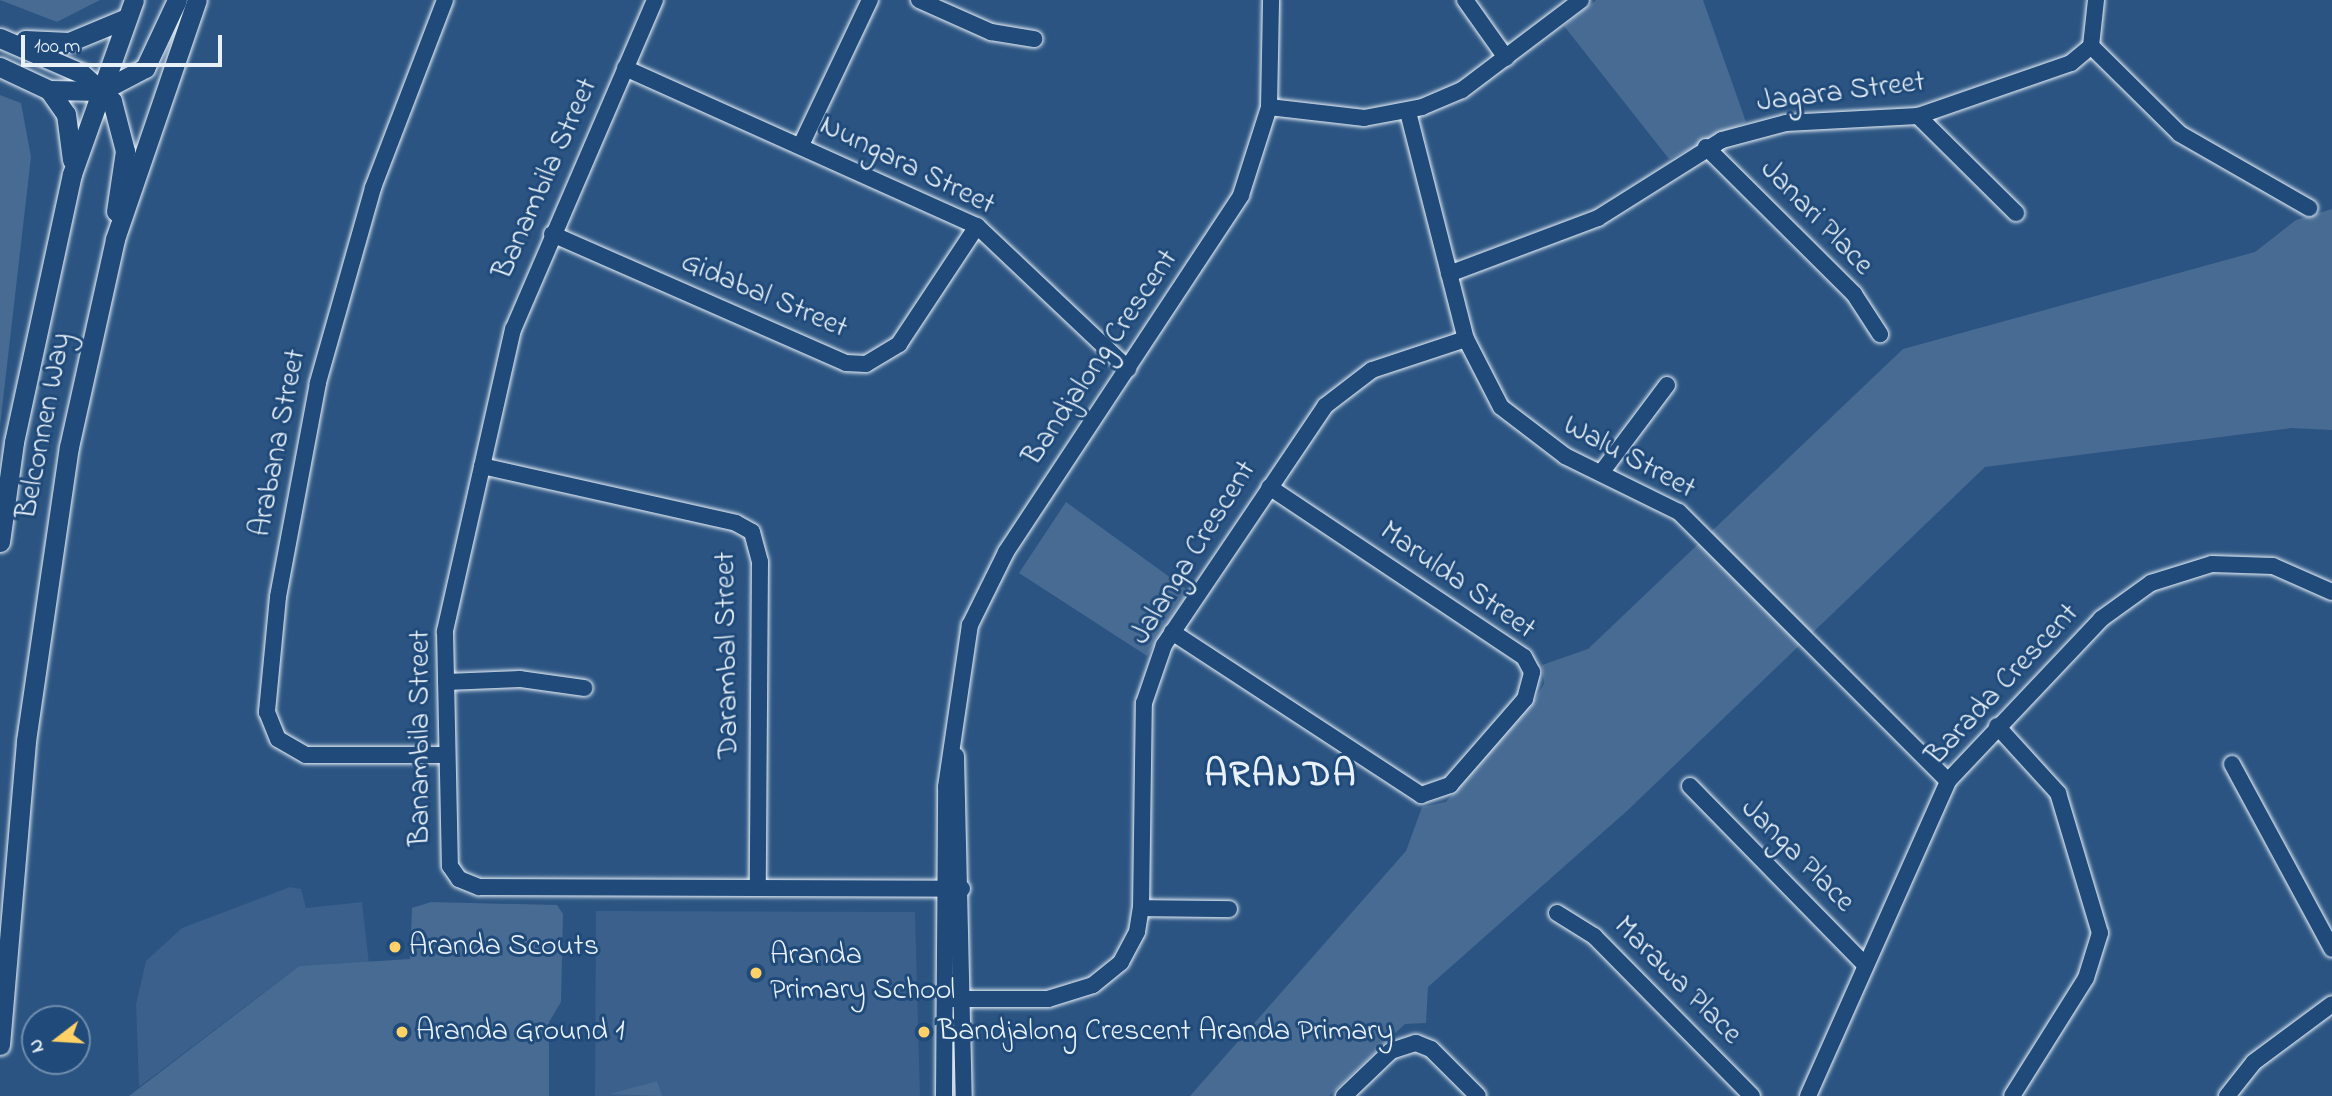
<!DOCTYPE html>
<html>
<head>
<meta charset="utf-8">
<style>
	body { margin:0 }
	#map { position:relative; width:2332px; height:1096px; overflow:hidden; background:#2b5482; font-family:"Indie Flower",sans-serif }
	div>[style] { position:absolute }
	.built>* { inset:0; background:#3a608b }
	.green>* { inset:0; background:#476b93 }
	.roads { filter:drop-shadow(0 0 2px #e8f1f8) drop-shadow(0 0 2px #e8f1f8) }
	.minor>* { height:16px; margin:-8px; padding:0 8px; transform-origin:8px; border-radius:8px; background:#1f4a7a }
	.major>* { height:19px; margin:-9.5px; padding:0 9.5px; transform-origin:9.5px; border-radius:9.5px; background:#1f4a7a }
	.dots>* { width:19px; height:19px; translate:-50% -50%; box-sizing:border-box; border:4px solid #1f4a7a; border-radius:50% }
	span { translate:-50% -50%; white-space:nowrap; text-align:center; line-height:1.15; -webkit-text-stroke:6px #1f4a7a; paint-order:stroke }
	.street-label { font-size:30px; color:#e8f1f8 }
	.poi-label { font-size:30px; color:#e8f1f8 }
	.left { translate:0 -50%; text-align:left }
	.district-label { font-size:37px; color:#e8f1f8; font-weight:700; letter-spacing:2px }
	.north { position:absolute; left:21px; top:1005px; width:70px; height:70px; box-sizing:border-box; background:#1f4a7a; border:2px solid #6f8dac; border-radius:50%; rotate:253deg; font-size:19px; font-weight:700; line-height:28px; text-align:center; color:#e8f1f8 }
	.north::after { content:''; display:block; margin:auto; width:24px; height:32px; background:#ffd166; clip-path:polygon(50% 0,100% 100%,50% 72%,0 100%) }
	.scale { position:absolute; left:21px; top:35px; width:201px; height:32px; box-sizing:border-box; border:4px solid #e8f1f8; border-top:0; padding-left:9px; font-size:21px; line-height:24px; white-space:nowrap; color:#e8f1f8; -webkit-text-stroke:5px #1f4a7a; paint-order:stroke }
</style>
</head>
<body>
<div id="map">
	<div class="built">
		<i style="clip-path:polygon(290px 887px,301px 889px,306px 908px,362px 902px,369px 964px,299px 966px,139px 1087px,136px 1004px,146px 961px,182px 928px)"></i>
		<i style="clip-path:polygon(596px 911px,915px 912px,920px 1096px,595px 1096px)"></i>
	</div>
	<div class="green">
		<i style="clip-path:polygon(0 0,100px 0,57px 22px)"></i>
		<i style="clip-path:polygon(1596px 0,1703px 0,1746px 122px,1669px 159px,1564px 26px)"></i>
		<i style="clip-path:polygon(0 95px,21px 103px,31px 157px,0 426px)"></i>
		<i style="clip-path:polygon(2332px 209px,2332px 430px,2291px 428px,1985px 467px,1628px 810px,1428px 987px,1426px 1023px,1405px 1024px,1329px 1096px,1190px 1096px,1406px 851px,1422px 807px,1446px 802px,1536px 698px,1544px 684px,1542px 665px,1588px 649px,1903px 349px,2255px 252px,2296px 220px)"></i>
		<i style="clip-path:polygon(1066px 502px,1189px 591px,1147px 656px,1019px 573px)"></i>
		<i style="clip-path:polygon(431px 902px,557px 905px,563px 914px,561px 1002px,549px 1022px,549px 1096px,129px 1096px,299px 966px,410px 959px,412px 908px)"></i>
		<i style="clip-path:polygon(657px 1081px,662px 1096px,610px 1094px)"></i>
	</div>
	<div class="roads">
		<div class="minor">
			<i style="left:445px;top:0;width:201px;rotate:111deg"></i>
			<i style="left:373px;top:188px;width:203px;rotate:105.8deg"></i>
			<i style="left:318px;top:383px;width:218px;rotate:100.6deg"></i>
			<i style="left:278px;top:597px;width:116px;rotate:95.5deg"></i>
			<i style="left:267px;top:712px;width:29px;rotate:68deg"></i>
			<i style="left:278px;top:739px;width:32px;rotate:30deg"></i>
			<i style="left:306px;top:755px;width:141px"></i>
			<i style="left:655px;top:0;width:358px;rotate:113.3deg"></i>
			<i style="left:513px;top:329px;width:310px;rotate:102.7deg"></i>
			<i style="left:445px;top:631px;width:235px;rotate:88.8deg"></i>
			<i style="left:450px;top:866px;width:16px;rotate:55deg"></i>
			<i style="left:459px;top:879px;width:22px;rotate:22deg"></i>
			<i style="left:479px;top:887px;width:483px;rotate:0.2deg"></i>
			<i style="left:919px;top:0;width:79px;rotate:24deg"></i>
			<i style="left:991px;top:32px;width:44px;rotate:9.2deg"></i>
			<i style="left:1465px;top:0;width:71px;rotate:54.7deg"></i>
			<i style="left:2096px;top:0;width:46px;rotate:96.2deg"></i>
			<i style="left:2091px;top:46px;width:125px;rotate:44.7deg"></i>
			<i style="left:2180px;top:134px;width:149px;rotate:29.8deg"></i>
			<i style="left:625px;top:68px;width:386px;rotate:24.2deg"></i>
			<i style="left:977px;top:226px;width:208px;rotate:43.4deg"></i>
			<i style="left:1269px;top:107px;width:96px;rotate:6.6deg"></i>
			<i style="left:1364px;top:118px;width:59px;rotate:-10.7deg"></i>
			<i style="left:1422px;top:107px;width:43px;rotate:-23deg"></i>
			<i style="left:1462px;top:90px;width:149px;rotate:-37.1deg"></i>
			<i style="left:1408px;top:112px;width:234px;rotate:75.7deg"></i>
			<i style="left:1466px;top:339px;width:76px;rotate:62.8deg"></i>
			<i style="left:1501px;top:407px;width:81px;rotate:37.4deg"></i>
			<i style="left:1565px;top:456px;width:127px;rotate:26.2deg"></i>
			<i style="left:1679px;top:512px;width:380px;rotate:45deg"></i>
			<i style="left:1918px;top:116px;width:138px;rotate:44.7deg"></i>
			<i style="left:801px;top:145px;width:161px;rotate:-64.6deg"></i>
			<i style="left:1706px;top:147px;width:209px;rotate:44.8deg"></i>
			<i style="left:1854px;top:294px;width:48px;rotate:57deg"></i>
			<i style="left:552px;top:234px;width:321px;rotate:23.7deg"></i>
			<i style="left:846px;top:363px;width:20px;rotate:3deg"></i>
			<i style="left:866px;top:364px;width:39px;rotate:-31deg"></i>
			<i style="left:899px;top:344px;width:141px;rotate:-56.5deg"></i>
			<i style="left:1449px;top:274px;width:159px;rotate:-20.6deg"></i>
			<i style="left:1598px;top:218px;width:146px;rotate:-32.2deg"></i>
			<i style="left:1722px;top:140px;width:66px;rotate:-14.9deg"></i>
			<i style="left:1786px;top:123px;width:132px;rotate:-3deg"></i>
			<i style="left:1918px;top:116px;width:162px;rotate:-19.1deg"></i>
			<i style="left:2071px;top:63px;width:26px;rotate:-40deg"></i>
			<i style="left:482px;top:466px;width:260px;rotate:12.6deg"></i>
			<i style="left:736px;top:523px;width:18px;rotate:29deg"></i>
			<i style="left:752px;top:532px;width:31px;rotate:75deg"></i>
			<i style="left:760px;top:562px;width:326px;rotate:90.4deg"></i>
			<i style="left:1601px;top:473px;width:110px;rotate:-53.1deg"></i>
			<i style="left:1172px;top:632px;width:298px;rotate:33.2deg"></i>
			<i style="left:1421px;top:795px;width:31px;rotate:-19deg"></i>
			<i style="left:1450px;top:785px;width:114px;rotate:-48.9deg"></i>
			<i style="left:1525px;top:699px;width:28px;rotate:-75deg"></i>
			<i style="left:1532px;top:672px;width:17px;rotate:-118deg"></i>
			<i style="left:1524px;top:657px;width:306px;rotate:-146.3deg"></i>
			<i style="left:446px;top:682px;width:74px;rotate:-2.3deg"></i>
			<i style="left:520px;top:679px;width:65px;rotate:8deg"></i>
			<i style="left:1997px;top:726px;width:91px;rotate:47.7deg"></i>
			<i style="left:2058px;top:793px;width:146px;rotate:73.3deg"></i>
			<i style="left:2100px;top:933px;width:47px;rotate:107.3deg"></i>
			<i style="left:2086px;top:978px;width:139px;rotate:122.1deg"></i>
			<i style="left:956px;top:756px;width:340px;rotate:88.7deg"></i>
			<i style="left:2232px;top:764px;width:210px;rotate:61.6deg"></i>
			<i style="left:1690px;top:786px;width:250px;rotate:45.6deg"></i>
			<i style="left:1141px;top:908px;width:88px;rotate:0.7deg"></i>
			<i style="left:1557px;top:913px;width:44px;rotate:31.9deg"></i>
			<i style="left:1594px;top:936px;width:225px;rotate:45.4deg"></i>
			<i style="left:945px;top:999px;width:103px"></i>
			<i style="left:1048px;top:999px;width:47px;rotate:-17.3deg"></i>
			<i style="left:1093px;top:985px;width:36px;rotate:-39deg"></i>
			<i style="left:1121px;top:962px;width:34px;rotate:-62deg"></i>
			<i style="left:1137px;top:932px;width:24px;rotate:-81deg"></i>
			<i style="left:1141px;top:908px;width:205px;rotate:-89.2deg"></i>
			<i style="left:1144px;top:703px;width:61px;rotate:-71deg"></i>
			<i style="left:1164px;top:645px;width:288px;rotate:-56deg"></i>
			<i style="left:1325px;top:406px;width:59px;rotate:-37.5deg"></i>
			<i style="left:1372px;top:370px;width:99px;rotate:-18.3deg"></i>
			<i style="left:944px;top:1096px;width:309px;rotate:-89.6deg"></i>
			<i style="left:946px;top:787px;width:164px;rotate:-81.6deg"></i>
			<i style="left:970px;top:625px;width:81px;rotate:-63.7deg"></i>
			<i style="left:1006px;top:552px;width:427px;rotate:-56.6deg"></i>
			<i style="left:1241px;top:195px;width:92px;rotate:-72.3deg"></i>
			<i style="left:1269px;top:107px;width:107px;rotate:-88.9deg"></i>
			<i style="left:1344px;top:1096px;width:65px;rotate:-43.8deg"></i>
			<i style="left:1391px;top:1051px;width:26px;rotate:-18deg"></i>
			<i style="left:1416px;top:1043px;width:16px;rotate:22deg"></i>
			<i style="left:1431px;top:1049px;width:66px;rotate:45deg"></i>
			<i style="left:1808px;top:1096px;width:345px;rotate:-66deg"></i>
			<i style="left:1948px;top:781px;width:223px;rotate:-46.6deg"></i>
			<i style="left:2101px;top:619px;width:62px;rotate:-35.8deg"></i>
			<i style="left:2151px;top:583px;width:64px;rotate:-17.3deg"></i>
			<i style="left:2212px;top:564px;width:61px;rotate:1.9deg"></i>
			<i style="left:2273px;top:566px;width:64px;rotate:23.8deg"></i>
			<i style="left:2227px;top:1096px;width:43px;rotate:-51.5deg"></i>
			<i style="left:2254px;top:1062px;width:97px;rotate:-36.6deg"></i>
		</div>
		<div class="major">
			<i style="left:0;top:38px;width:88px;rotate:23.4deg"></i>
			<i style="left:81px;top:73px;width:42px;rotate:42.1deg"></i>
			<i style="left:112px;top:101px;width:52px;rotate:75.4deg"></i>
			<i style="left:125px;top:151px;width:61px;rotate:98.5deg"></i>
			<i style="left:25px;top:40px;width:44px;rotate:2.6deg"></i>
			<i style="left:69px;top:42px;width:63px;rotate:-22.5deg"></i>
			<i style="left:0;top:67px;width:54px;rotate:25.1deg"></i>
			<i style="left:49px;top:90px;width:52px;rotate:1.1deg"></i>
			<i style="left:101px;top:91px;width:50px;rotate:-27.6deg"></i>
			<i style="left:145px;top:68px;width:75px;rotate:-64.8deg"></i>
			<i style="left:49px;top:90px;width:29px;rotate:55deg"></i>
			<i style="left:66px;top:114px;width:46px;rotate:82.6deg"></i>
			<i style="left:0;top:542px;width:101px;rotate:-82deg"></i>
			<i style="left:14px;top:442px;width:274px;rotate:-77.8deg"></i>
			<i style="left:72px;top:174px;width:185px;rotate:-70.4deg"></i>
			<i style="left:0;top:1045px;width:305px;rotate:-85.1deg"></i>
			<i style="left:26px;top:741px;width:297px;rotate:-81.7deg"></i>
			<i style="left:69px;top:447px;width:213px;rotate:-77.5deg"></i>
			<i style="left:115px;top:239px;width:253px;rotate:-71.1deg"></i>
		</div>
	</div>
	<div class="dots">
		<i style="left:395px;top:947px;background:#ffd166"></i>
		<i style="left:756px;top:973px;background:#ffd166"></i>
		<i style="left:402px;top:1032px;background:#ffd166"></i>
		<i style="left:924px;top:1032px;background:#ffd166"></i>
	</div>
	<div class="street-label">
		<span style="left:1841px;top:93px;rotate:-7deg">Jagara Street</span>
		<span style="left:907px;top:166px;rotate:26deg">Nungara Street</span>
		<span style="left:546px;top:179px;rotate:-66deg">Banambila Street</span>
		<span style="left:1816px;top:218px;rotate:46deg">Janari Place</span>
		<span style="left:764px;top:296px;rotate:23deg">Gidabal Street</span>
		<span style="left:1101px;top:358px;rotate:-56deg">Bandjalong Crescent</span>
		<span style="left:45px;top:426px;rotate:-79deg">Belconnen Way</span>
		<span style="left:279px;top:443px;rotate:-79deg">Arabana Street</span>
		<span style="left:1629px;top:458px;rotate:28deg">Walu Street</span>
		<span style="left:1194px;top:553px;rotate:-58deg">Jalanga Crescent</span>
		<span style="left:1457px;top:581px;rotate:35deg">Marulda Street</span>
		<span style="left:728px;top:655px;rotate:-91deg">Darambal Street</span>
		<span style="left:2003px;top:685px;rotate:-47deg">Barada Crescent</span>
		<span style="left:421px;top:738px;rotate:-90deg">Banambila Street</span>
		<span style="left:1797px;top:856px;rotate:45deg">Janga Place</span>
		<span style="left:1677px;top:981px;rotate:45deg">Marawa Place</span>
	</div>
	<div class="poi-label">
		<span class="left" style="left:409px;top:947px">Aranda Scouts</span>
		<span class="left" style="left:770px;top:973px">Aranda<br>Primary School</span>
		<span class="left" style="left:416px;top:1032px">Aranda Ground 1</span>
		<span class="left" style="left:938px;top:1032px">Bandjalong Crescent Aranda Primary</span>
	</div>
	<div class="district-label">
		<span style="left:1281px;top:776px">ARANDA</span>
	</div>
	<div class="north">N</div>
	<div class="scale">100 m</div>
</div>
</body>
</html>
